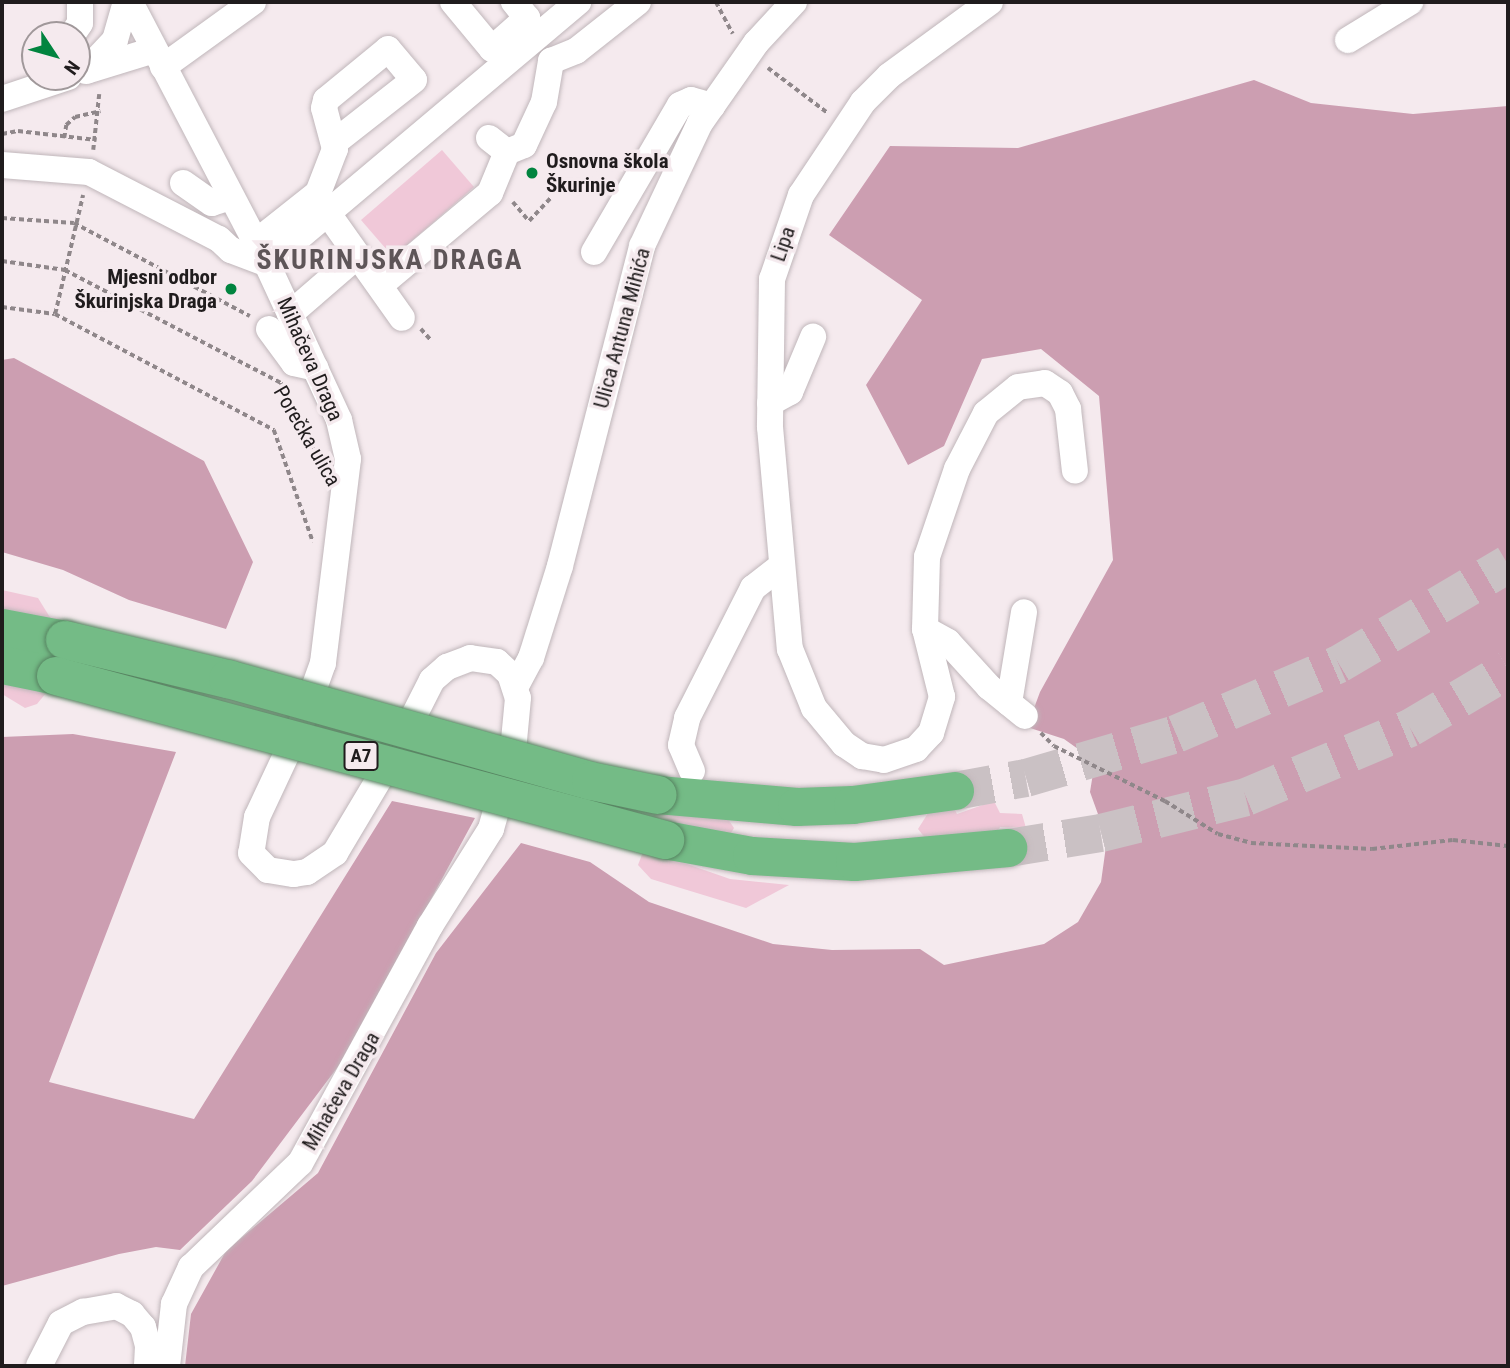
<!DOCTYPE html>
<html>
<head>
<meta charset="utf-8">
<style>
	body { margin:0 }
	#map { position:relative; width:1510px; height:1368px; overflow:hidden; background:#f5eaee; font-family:"Roboto Condensed",sans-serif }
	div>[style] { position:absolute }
	.green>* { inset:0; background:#f0c8d8 }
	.forest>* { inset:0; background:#cc9eb1 }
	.highway-tunnel>* { height:38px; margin-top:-19px; transform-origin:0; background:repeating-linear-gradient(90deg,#cac1c4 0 38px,transparent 0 57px) }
	.path>* { height:3.5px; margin-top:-1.75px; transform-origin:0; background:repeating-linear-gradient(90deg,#8f878a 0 5px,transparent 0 8.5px) }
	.roads { filter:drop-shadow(0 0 2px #c0b6ba) drop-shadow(0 0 2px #c0b6ba) }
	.minor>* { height:26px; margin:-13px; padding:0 13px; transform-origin:13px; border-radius:13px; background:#fff }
	.highway>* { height:38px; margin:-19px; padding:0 19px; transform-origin:19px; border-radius:19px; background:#74bb86 }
	.bridges { filter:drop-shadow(0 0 2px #578361) drop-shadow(0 0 2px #578361) }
	.highway-bridge>* { height:38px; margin:-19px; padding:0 19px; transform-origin:19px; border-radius:19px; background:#74bb86 }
	.dots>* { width:19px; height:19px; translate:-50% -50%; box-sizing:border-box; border:4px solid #f5eaee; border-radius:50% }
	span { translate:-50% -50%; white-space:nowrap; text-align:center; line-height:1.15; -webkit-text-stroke:7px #f5eaee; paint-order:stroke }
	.shield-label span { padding:2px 5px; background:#f5eaee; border:2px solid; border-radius:5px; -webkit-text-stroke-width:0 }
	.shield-label { font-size:19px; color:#201c1d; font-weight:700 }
	.poi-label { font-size:21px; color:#201c1d; font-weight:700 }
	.left { translate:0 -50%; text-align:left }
	.right { translate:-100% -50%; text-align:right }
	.street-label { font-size:21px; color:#201c1d }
	.district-label { font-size:28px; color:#5e5558; font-weight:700; letter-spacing:2px }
	.frame { position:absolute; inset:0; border:4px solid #201c1d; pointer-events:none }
	.north { position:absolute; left:21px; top:21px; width:70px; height:70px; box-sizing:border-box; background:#f5eaee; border:2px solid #a0989a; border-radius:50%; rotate:126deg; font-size:19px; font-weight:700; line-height:28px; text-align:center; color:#201c1d }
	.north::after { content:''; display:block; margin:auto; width:24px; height:32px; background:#01843f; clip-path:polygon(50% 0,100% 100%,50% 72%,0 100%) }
</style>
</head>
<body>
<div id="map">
	<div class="green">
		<i style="clip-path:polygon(442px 150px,474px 187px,393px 257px,361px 220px)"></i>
		<i style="clip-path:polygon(2px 590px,38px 598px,51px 619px,2px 612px)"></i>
		<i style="clip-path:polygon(2px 680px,46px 693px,37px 704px,25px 708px,2px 694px)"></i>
		<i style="clip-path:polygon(994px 801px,1000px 813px,1022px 814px,1026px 828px,1000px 827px,997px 832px,926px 839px,918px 829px,930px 810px,952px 804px,957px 814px)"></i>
		<i style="clip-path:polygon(656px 810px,728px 819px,734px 828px,731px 833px,717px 833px,653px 817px)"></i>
		<i style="clip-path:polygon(644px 849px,730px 879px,789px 885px,746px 908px,651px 879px,638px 865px)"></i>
	</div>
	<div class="forest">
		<i style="clip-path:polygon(1254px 80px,1311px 103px,1413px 114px,1508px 106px,1508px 1366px,185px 1366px,191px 1314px,226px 1251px,318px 1173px,436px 953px,521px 843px,590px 862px,649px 902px,773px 944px,832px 950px,920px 949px,944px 965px,1044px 944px,1078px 922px,1101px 882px,1107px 839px,1090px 792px,1095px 761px,1064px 739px,1027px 727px,1040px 692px,1113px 560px,1099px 396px,1041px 349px,982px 359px,944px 446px,908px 465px,866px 385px,922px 300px,829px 235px,890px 146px,1018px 148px)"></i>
		<i style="clip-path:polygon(14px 358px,204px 461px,253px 562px,226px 629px,129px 600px,63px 570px,2px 552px,2px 360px)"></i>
		<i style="clip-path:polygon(73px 734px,176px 752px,49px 1082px,194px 1119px,392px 801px,475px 818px,346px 1056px,252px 1181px,180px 1250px,156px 1247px,119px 1254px,2px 1286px,2px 737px)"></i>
	</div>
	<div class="highway-tunnel">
		<i style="left:955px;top:791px;width:72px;rotate:-10.4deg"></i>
		<i style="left:1026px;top:778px;width:156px;rotate:-16.3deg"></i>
		<i style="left:1176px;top:734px;width:177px;rotate:-23.2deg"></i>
		<i style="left:1339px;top:664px;width:196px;rotate:-30.6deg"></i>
		<i style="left:1008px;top:848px;width:94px;rotate:-9.2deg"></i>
		<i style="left:1101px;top:833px;width:149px;rotate:-13.9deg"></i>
		<i style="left:1246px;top:797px;width:178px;rotate:-22.8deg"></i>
		<i style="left:1410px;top:728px;width:114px;rotate:-30.6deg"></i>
	</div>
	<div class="path">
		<i style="left:716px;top:2px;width:36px;rotate:62deg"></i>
		<i style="left:768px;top:68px;width:76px;rotate:37deg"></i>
		<i style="left:2px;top:134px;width:16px;rotate:-11deg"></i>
		<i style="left:18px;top:131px;width:79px;rotate:6.6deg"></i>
		<i style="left:64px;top:138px;width:13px;rotate:-81deg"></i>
		<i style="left:66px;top:125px;width:12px;rotate:-42deg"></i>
		<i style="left:75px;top:117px;width:26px;rotate:-13deg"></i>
		<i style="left:93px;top:150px;width:56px;rotate:-83.9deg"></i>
		<i style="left:513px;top:202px;width:25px;rotate:50deg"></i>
		<i style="left:529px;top:221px;width:33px;rotate:-47deg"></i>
		<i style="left:2px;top:218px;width:72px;rotate:4deg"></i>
		<i style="left:74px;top:223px;width:199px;rotate:27.9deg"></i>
		<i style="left:2px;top:261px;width:64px;rotate:8.1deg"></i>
		<i style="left:65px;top:270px;width:244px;rotate:27.6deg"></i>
		<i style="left:281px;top:383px;width:93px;rotate:64deg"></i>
		<i style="left:2px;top:307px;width:53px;rotate:7.5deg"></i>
		<i style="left:55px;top:314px;width:248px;rotate:27.9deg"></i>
		<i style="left:274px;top:430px;width:119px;rotate:70.8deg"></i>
		<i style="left:55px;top:314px;width:122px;rotate:-76.8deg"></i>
		<i style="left:421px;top:329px;width:15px;rotate:48deg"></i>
		<i style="left:1041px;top:733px;width:18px;rotate:45deg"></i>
		<i style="left:1054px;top:746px;width:124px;rotate:26.4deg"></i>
		<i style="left:1165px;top:801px;width:62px;rotate:31.9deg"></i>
		<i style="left:1218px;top:834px;width:34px;rotate:15deg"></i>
		<i style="left:1251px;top:843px;width:121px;rotate:2.8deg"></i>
		<i style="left:1372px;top:849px;width:81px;rotate:-6.3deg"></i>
		<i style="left:1453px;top:840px;width:55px;rotate:6.2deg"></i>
	</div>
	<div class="roads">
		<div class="minor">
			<i style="left:130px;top:2px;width:296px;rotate:62.4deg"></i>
			<i style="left:267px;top:264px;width:172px;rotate:65.2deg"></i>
			<i style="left:339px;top:420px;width:40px;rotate:77deg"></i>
			<i style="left:348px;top:459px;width:206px;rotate:97deg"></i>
			<i style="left:323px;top:663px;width:59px;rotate:109.7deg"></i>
			<i style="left:303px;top:719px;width:108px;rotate:115.1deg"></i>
			<i style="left:257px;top:817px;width:36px;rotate:99deg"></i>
			<i style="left:251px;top:853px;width:24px;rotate:45deg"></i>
			<i style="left:268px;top:870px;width:26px;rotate:9deg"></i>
			<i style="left:294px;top:874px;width:13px;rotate:-9deg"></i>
			<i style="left:307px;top:872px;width:34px;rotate:-34deg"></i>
			<i style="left:335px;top:853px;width:121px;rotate:-59.2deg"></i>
			<i style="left:397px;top:749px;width:77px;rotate:-63.1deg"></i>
			<i style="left:432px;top:680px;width:20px;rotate:-41deg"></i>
			<i style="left:447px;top:667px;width:25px;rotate:-21deg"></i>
			<i style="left:470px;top:658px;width:27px;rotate:8deg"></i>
			<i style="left:497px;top:662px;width:18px;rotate:43deg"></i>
			<i style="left:510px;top:674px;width:25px;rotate:72deg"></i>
			<i style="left:518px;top:698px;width:53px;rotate:95.4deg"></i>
			<i style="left:513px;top:751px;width:81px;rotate:105.8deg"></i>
			<i style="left:491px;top:829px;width:115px;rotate:122.2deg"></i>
			<i style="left:430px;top:926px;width:270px;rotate:118.7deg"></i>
			<i style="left:300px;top:1163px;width:151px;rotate:136.3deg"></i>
			<i style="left:191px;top:1267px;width:41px;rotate:114.7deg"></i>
			<i style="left:174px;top:1304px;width:62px;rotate:96.4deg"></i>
			<i style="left:453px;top:2px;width:61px;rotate:50.3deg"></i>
			<i style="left:492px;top:49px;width:47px;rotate:-41.5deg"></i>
			<i style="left:527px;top:18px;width:21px;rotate:-129deg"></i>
			<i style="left:990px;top:2px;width:125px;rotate:143.8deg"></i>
			<i style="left:889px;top:76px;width:37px;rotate:135deg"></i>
			<i style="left:863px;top:102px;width:112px;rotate:123.7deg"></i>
			<i style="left:801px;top:195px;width:89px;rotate:109deg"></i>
			<i style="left:772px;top:279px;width:148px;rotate:90.8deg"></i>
			<i style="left:770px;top:427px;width:223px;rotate:84.9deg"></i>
			<i style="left:790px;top:649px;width:64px;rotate:67.9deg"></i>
			<i style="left:814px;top:708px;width:47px;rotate:50.2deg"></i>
			<i style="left:844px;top:744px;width:22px;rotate:34deg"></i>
			<i style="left:862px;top:756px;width:22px;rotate:10deg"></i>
			<i style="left:884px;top:760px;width:34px;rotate:-19deg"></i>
			<i style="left:916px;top:749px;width:22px;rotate:-47deg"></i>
			<i style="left:931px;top:733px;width:38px;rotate:-73deg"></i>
			<i style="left:942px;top:697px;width:70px;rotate:-104deg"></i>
			<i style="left:925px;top:629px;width:72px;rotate:-88.4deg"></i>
			<i style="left:927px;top:557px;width:93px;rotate:-71.2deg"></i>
			<i style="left:957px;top:469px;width:63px;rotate:-62.6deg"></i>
			<i style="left:986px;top:413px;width:41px;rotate:-39.1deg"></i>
			<i style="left:1018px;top:387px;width:27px;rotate:-8deg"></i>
			<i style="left:1045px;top:383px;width:18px;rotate:34deg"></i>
			<i style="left:1060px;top:393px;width:18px;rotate:63deg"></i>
			<i style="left:1068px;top:409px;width:62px;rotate:83.6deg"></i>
			<i style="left:72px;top:35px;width:14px;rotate:-56deg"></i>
			<i style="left:80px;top:23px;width:21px;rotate:-90deg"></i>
			<i style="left:1348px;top:40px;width:73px;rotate:-31.5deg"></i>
			<i style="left:163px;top:67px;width:111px;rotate:-35.8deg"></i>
			<i style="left:89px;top:70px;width:68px;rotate:-17.1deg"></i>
			<i style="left:86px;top:71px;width:42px;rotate:-46.9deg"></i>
			<i style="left:115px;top:40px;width:40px;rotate:-74deg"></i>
			<i style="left:2px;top:99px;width:70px;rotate:-18.4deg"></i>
			<i style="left:489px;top:138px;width:23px;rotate:38deg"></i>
			<i style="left:507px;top:152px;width:18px;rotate:-22deg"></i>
			<i style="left:524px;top:145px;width:47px;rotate:-65.1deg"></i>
			<i style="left:544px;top:102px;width:42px;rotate:-80.3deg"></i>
			<i style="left:551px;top:61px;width:27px;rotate:-22deg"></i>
			<i style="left:576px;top:51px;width:79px;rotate:-38.3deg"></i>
			<i style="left:2px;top:165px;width:87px;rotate:4.6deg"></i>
			<i style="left:89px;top:172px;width:146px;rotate:27.3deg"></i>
			<i style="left:219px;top:239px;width:16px;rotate:43deg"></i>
			<i style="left:231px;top:250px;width:39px;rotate:21deg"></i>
			<i style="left:267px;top:264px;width:407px;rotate:-40.1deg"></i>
			<i style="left:183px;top:183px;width:35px;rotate:35deg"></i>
			<i style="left:212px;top:203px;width:19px;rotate:-18deg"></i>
			<i style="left:329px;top:215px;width:126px;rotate:54.7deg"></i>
			<i style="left:255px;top:243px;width:80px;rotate:-38.4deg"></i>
			<i style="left:318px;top:193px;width:47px;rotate:-68.9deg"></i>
			<i style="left:335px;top:149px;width:42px;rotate:-105deg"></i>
			<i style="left:324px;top:108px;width:8px;rotate:-76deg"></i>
			<i style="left:326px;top:100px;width:80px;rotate:-39.4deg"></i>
			<i style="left:388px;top:49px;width:40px;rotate:50deg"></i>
			<i style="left:414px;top:80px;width:100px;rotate:141.9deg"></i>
			<i style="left:594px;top:252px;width:170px;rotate:-59.7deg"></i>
			<i style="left:680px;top:105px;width:12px;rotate:-24deg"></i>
			<i style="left:691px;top:100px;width:22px;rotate:16deg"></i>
			<i style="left:385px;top:281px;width:137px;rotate:-40deg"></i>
			<i style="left:490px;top:193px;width:44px;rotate:-67.5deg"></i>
			<i style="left:290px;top:314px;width:89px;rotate:-40.9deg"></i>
			<i style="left:269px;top:329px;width:42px;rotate:53.7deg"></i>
			<i style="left:294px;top:363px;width:22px;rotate:13deg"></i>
			<i style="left:770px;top:403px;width:23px;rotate:-29deg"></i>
			<i style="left:790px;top:392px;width:60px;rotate:-67.3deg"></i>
			<i style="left:925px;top:629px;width:26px;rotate:29deg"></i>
			<i style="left:948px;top:642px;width:61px;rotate:47.7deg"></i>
			<i style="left:989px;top:687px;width:46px;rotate:38.9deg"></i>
			<i style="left:516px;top:686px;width:32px;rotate:-62deg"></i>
			<i style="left:531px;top:658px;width:96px;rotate:-72.5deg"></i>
			<i style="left:560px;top:566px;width:330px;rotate:-75.6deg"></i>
			<i style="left:642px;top:246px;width:136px;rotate:-64.8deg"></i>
			<i style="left:700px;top:123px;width:98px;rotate:-55deg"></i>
			<i style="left:756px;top:43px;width:56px;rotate:-47.2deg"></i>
			<i style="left:1009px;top:703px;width:92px;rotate:-80.6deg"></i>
			<i style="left:692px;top:771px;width:28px;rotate:-113deg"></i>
			<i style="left:681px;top:745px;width:28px;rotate:-77deg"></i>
			<i style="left:687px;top:718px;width:146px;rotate:-63.1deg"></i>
			<i style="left:753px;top:588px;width:33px;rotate:-38deg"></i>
			<i style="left:39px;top:1366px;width:48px;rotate:-62.9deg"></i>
			<i style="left:61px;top:1323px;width:25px;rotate:-27deg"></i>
			<i style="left:83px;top:1312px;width:34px;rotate:-10deg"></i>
			<i style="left:116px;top:1306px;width:18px;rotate:27deg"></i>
			<i style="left:132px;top:1314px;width:17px;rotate:50deg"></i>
			<i style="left:143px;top:1327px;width:20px;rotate:75deg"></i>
			<i style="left:148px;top:1346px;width:20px;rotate:93deg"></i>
		</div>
		<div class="highway">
			<i style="left:2px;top:628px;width:64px;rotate:10.8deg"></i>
			<i style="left:2px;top:665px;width:55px;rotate:11.5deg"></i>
			<i style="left:658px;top:795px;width:140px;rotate:4.9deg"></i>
			<i style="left:797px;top:807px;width:56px;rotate:-2deg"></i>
			<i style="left:853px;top:805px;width:103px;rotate:-7.8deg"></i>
			<i style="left:665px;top:840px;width:88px;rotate:10.4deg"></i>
			<i style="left:752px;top:856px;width:103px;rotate:3.3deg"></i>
			<i style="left:855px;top:862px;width:154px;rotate:-5.2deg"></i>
		</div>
	</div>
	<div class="bridges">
		<div class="highway-bridge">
			<i style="left:65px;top:640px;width:168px;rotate:13.5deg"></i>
			<i style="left:228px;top:679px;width:377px;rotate:15.7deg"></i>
			<i style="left:591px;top:781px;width:68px;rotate:11.8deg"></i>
			<i style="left:56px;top:676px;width:631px;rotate:15.07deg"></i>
		</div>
	</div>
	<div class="dots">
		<i style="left:532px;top:173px;background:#01843f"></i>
		<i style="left:231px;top:289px;background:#01843f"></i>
	</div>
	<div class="shield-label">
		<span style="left:361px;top:756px">A7</span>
	</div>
	<div class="poi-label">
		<span class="left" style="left:546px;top:173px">Osnovna škola<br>Škurinje</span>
		<span class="right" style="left:217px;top:289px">Mjesni odbor<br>Škurinjska Draga</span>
	</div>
	<div class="street-label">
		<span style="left:783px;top:244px;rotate:-71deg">Lipa</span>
		<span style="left:622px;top:328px;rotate:-75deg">Ulica Antuna Mihića</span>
		<span style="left:310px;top:359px;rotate:66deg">Mihačeva Draga</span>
		<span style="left:307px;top:436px;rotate:60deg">Porečka ulica</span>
		<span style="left:341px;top:1091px;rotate:-60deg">Mihačeva Draga</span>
	</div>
	<div class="district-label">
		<span style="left:390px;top:260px">ŠKURINJSKA DRAGA</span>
	</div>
	<div class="frame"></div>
	<div class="north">N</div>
</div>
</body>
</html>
